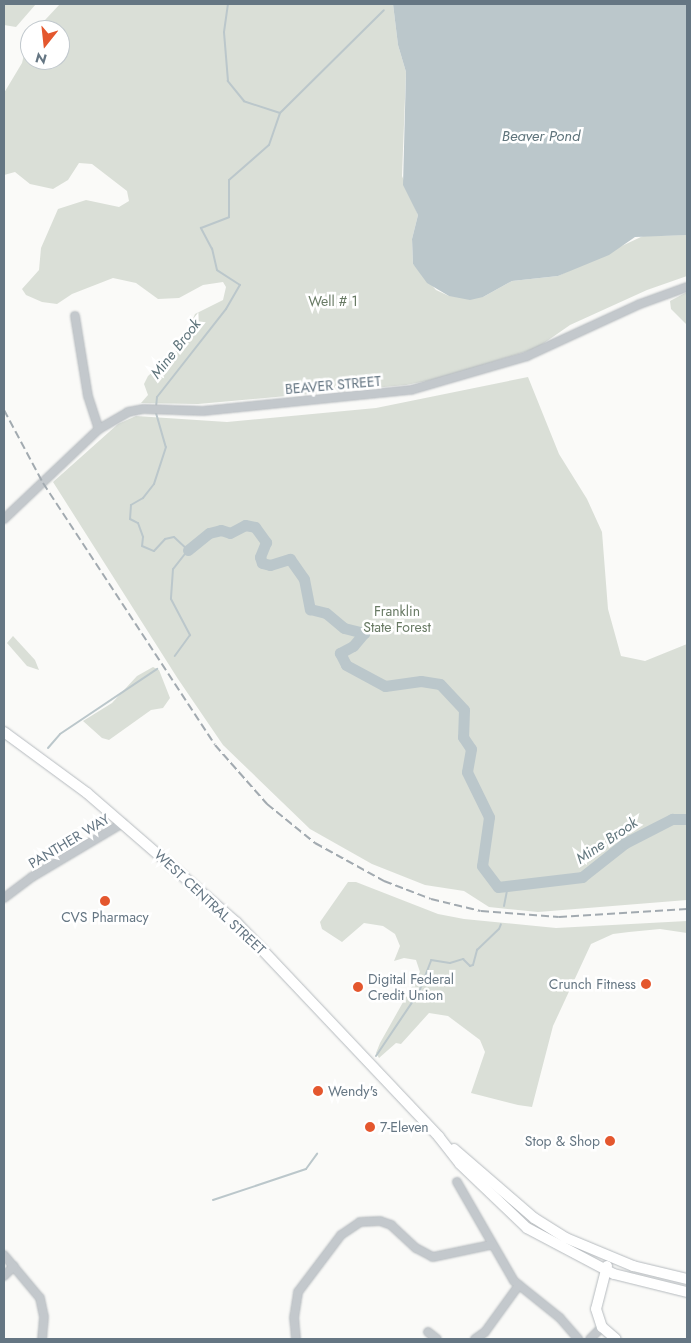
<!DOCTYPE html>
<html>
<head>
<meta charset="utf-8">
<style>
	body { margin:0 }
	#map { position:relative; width:691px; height:1343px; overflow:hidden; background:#fafaf8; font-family:Jost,sans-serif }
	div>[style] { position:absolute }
	.green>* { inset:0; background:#dadfd7 }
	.water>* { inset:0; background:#bbc7cb }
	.stream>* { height:2px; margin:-1px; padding:0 1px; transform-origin:1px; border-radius:1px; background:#bbc7cb }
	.river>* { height:11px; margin:-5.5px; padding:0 5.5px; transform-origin:5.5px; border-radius:5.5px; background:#bbc7cb }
	.roads { filter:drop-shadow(0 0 1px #b5babe) drop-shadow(0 0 1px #b5babe) }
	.minor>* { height:8px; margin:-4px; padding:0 4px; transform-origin:4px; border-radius:4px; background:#c3c8cc }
	.major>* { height:10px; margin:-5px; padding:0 5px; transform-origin:5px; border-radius:5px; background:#fff }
	.rail>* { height:2px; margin-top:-1px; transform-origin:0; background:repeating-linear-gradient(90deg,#a2aab0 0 8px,transparent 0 12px) }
	.dots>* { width:14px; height:14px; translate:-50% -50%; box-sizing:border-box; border:2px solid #fff; border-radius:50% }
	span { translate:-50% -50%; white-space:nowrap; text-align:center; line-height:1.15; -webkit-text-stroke:5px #fff; paint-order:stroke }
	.park-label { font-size:14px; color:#687a64 }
	.street-label { font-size:14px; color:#657683 }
	.poi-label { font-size:14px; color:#657683 }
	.left { translate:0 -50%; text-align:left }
	.right { translate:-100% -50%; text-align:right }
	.water-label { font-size:15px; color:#60757c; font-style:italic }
	.frame { position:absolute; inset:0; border:5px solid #657683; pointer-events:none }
	.north { position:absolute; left:20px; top:20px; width:50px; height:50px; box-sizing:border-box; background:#fff; border:1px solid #c1c8cd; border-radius:50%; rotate:196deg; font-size:14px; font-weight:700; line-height:20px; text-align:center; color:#657683 }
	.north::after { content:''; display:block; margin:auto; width:18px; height:22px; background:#e4572e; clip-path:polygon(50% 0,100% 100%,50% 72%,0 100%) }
</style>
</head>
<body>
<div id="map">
	<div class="green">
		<i style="clip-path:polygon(4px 4px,36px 4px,16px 27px,4px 25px)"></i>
		<i style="clip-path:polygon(evenodd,60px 4px,393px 4px,398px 45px,406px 72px,402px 176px,418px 215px,412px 239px,413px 264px,436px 290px,449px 296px,483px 297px,512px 281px,558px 276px,643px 236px,687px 235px,687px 276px,647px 290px,570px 325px,537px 348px,442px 378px,406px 385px,198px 404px,141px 403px,148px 395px,144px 384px,148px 376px,181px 347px,195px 314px,223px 300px,226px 287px,223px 282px,203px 285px,179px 298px,158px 299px,136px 283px,113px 278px,72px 294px,57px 304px,42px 302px,26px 295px,22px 289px,39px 270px,41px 248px,58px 209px,86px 200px,119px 207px,129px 201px,127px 191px,92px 164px,79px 163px,68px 180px,53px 189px,30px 184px,15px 172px,4px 175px,4px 93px,22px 63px,31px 26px,45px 20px,60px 4px,30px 30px,60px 30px,60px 60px,30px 60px,30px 30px)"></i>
		<i style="clip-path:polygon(687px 292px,687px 325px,671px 309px,670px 301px)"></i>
		<i style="clip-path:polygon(528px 377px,559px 454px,587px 499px,602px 532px,608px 609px,621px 656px,645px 661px,687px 644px,687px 900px,538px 912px,489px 907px,464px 891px,425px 885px,372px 864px,310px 829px,223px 745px,178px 679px,53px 482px,118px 424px,136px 416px,227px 422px,376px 408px)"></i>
		<i style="clip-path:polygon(13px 636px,35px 660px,39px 670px,27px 666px,7px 643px)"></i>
		<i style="clip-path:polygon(153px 667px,159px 670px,170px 698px,163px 708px,151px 710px,109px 740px,102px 738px,83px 721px,112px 703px,137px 676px)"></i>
		<i style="clip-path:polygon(348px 882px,356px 882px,438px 914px,464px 919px,556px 928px,687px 921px,687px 933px,660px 929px,629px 932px,613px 934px,591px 944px,553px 1026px,532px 1107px,518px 1105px,471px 1093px,485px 1052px,480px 1040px,448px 1016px,429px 1013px,401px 1044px,396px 1043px,379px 1058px,376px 1053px,380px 1043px,420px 972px,416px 960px,404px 958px,394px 961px,400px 946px,395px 934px,383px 926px,364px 923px,342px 942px,322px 929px,320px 922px)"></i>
	</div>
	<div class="water">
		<i style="clip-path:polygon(393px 4px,687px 4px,687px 235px,635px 237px,609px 255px,558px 276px,512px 281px,483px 297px,470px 300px,449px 296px,427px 283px,413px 264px,412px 239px,418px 215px,403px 185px,406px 72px,398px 45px)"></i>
	</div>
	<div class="stream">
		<i style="left:280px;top:113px;width:146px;rotate:-44.7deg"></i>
		<i style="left:156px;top:408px;width:11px;rotate:-85deg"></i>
		<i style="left:157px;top:397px;width:112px;rotate:-51.9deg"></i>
		<i style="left:226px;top:309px;width:28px;rotate:-60deg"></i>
		<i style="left:240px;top:285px;width:27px;rotate:-147deg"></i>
		<i style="left:217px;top:270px;width:22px;rotate:-103deg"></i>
		<i style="left:212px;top:249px;width:24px;rotate:-118deg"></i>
		<i style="left:201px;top:228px;width:30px;rotate:-21deg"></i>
		<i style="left:229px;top:217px;width:37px;rotate:-90deg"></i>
		<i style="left:229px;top:180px;width:53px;rotate:-41.2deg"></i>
		<i style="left:269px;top:145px;width:34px;rotate:-71deg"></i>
		<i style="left:280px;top:113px;width:38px;rotate:-162deg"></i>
		<i style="left:244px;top:101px;width:26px;rotate:-129deg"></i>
		<i style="left:228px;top:81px;width:49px;rotate:-94.7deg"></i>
		<i style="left:224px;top:32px;width:28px;rotate:-82deg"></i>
		<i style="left:156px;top:413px;width:35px;rotate:74deg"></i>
		<i style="left:166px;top:447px;width:39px;rotate:108deg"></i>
		<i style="left:154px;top:484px;width:18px;rotate:128deg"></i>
		<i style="left:143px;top:498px;width:14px;rotate:150deg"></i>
		<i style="left:131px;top:505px;width:14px;rotate:94deg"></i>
		<i style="left:130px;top:519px;width:9px;rotate:27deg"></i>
		<i style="left:138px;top:523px;width:15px;rotate:70deg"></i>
		<i style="left:143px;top:537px;width:9px;rotate:96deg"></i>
		<i style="left:142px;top:546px;width:13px;rotate:23deg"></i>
		<i style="left:154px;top:551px;width:16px;rotate:-47deg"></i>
		<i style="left:165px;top:539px;width:9px;rotate:-13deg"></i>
		<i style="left:174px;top:537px;width:19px;rotate:43deg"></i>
		<i style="left:188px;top:550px;width:24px;rotate:128deg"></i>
		<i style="left:173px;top:569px;width:30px;rotate:94deg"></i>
		<i style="left:171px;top:599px;width:41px;rotate:62.2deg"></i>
		<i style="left:190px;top:635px;width:26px;rotate:126deg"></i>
		<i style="left:48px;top:748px;width:18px;rotate:-49deg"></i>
		<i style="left:60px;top:734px;width:117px;rotate:-33.8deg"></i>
		<i style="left:504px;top:906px;width:20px;rotate:-79deg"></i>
		<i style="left:376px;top:1056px;width:77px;rotate:-56.1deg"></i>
		<i style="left:419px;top:992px;width:34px;rotate:-69deg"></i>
		<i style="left:431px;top:960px;width:19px;rotate:9deg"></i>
		<i style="left:450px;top:963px;width:14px;rotate:-17deg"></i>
		<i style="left:463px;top:959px;width:10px;rotate:45deg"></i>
		<i style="left:470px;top:966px;width:3px;rotate:-18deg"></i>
		<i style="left:473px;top:965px;width:16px;rotate:-75deg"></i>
		<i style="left:477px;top:950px;width:30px;rotate:-44deg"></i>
		<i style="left:499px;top:929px;width:5px;rotate:-68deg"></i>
		<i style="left:213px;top:1200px;width:98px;rotate:-18.4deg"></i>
		<i style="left:306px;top:1169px;width:19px;rotate:-54deg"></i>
	</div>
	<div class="river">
		<i style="left:188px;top:550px;width:27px;rotate:-39deg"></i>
		<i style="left:209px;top:533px;width:12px;rotate:-14deg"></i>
		<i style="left:221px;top:530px;width:9px;rotate:18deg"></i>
		<i style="left:230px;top:533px;width:17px;rotate:-28deg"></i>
		<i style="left:245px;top:525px;width:10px;rotate:11deg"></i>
		<i style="left:255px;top:527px;width:19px;rotate:54deg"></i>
		<i style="left:266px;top:542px;width:16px;rotate:112deg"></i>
		<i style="left:260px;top:557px;width:6px;rotate:72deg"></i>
		<i style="left:262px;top:563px;width:8px;rotate:14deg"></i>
		<i style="left:270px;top:565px;width:21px;rotate:-17deg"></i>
		<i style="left:290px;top:559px;width:24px;rotate:55deg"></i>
		<i style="left:304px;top:579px;width:31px;rotate:79deg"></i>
		<i style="left:310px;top:609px;width:16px;rotate:14deg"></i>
		<i style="left:326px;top:613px;width:23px;rotate:40deg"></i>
		<i style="left:344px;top:628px;width:21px;rotate:14deg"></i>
		<i style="left:364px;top:633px;width:17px;rotate:130deg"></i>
		<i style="left:353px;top:646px;width:15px;rotate:152deg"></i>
		<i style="left:340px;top:653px;width:13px;rotate:63deg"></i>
		<i style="left:346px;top:665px;width:44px;rotate:28.3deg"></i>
		<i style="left:385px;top:686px;width:36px;rotate:-8deg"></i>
		<i style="left:421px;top:681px;width:19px;rotate:9deg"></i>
		<i style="left:440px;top:684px;width:35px;rotate:47deg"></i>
		<i style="left:464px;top:710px;width:27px;rotate:92deg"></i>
		<i style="left:463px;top:737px;width:14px;rotate:56deg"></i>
		<i style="left:471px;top:749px;width:23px;rotate:100deg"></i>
		<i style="left:467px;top:772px;width:50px;rotate:63.9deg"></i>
		<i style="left:489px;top:817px;width:49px;rotate:98.1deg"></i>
		<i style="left:482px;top:866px;width:26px;rotate:53deg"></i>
		<i style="left:498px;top:887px;width:85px;rotate:-6.8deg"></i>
		<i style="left:582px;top:877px;width:55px;rotate:-38.3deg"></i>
		<i style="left:625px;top:843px;width:53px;rotate:-27.1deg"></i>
		<i style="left:672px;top:819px;width:15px"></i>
	</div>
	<div class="roads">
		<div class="minor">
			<i style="left:75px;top:316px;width:81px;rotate:80.8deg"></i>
			<i style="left:88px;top:396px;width:35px;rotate:72deg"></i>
			<i style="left:4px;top:519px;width:131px;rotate:-43.5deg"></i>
			<i style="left:99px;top:429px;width:34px;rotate:-30deg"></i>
			<i style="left:128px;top:412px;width:16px;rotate:-11deg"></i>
			<i style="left:144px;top:409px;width:59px;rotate:1.9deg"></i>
			<i style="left:203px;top:411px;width:209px;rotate:-5.8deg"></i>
			<i style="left:411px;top:390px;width:121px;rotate:-16.3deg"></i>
			<i style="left:527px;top:356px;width:124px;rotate:-24.7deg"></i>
			<i style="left:640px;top:304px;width:50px;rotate:-19.9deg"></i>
			<i style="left:4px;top:898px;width:35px;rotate:-37deg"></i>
			<i style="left:32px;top:877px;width:106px;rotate:-30.7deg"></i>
			<i style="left:457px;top:1182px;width:114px;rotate:60.1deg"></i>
			<i style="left:514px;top:1281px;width:59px;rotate:38.8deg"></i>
			<i style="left:560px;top:1318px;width:28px;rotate:49deg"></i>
			<i style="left:4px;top:1255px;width:56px;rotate:50.1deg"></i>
			<i style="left:40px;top:1298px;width:19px;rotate:78deg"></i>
			<i style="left:44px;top:1317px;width:22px;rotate:95deg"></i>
			<i style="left:4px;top:1276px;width:14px;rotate:-45deg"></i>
			<i style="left:428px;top:1332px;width:11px;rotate:38deg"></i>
			<i style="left:296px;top:1339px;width:21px;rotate:-95deg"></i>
			<i style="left:294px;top:1318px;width:26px;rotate:-81deg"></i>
			<i style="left:298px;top:1292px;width:71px;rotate:-53deg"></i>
			<i style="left:341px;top:1235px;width:23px;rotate:-34deg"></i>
			<i style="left:360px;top:1222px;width:20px;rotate:-3deg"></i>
			<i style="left:380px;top:1221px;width:12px;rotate:20deg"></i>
			<i style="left:391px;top:1225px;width:34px;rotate:43deg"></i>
			<i style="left:416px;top:1248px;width:19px;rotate:28deg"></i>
			<i style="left:433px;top:1257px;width:58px;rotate:-11.9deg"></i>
			<i style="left:475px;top:1339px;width:12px;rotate:-35deg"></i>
			<i style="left:485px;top:1332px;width:58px;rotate:-54.1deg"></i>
			<i style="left:590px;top:1339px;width:17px;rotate:-45deg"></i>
		</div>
		<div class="major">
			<i style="left:4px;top:732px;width:103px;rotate:36.3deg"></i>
			<i style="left:87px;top:793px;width:197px;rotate:40.9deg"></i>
			<i style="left:236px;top:922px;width:296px;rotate:46.6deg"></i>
			<i style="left:439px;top:1137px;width:34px;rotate:52deg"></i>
			<i style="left:460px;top:1164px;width:93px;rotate:43.7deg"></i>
			<i style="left:527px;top:1228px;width:98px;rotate:27.9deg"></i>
			<i style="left:614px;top:1274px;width:75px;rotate:13.9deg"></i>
			<i style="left:454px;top:1149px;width:106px;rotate:40.8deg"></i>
			<i style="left:534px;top:1218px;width:38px;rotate:32deg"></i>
			<i style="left:566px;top:1238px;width:73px;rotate:22.7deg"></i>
			<i style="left:633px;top:1266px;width:56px;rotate:13.5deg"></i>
			<i style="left:607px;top:1266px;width:44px;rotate:104.3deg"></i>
			<i style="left:596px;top:1309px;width:19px;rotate:72deg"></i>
			<i style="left:602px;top:1327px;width:18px;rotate:41deg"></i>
		</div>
	</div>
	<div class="rail">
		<i style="left:4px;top:410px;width:83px;rotate:61.9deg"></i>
		<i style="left:43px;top:483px;width:313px;rotate:56.7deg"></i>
		<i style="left:215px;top:745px;width:79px;rotate:48.6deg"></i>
		<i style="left:267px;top:804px;width:62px;rotate:39.1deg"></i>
		<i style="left:315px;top:843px;width:79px;rotate:28.8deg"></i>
		<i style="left:384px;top:881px;width:50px;rotate:21deg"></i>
		<i style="left:431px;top:899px;width:51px;rotate:13.5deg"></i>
		<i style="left:481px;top:911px;width:78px;rotate:4.4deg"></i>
		<i style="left:559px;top:917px;width:128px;rotate:-3.6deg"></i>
	</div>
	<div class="dots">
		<i style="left:105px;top:901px;background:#e4572e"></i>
		<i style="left:646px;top:984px;background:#e4572e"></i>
		<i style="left:358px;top:987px;background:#e4572e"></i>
		<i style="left:318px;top:1091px;background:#e4572e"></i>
		<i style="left:370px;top:1127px;background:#e4572e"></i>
		<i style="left:610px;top:1141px;background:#e4572e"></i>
	</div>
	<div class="park-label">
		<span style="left:333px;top:301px">Well # 1</span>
		<span style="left:397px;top:619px">Franklin<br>State Forest</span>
	</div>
	<div class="street-label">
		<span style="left:333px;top:385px;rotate:-5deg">BEAVER STREET</span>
		<span style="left:69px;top:841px;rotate:-31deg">PANTHER WAY</span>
		<span style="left:210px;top:902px;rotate:43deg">WEST CENTRAL STREET</span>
	</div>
	<div class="poi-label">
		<span style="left:105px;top:917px">CVS Pharmacy</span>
		<span class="left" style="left:368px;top:987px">Digital Federal<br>Credit Union</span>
		<span class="right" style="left:636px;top:984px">Crunch Fitness</span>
		<span class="left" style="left:328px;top:1091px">Wendy's</span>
		<span class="left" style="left:380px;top:1127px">7-Eleven</span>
		<span class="right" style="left:600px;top:1141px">Stop &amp; Shop</span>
	</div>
	<div class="water-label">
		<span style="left:541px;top:137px">Beaver Pond</span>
		<span style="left:176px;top:349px;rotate:-52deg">Mine Brook</span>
		<span style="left:607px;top:841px;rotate:-34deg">Mine Brook</span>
	</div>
	<div class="frame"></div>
	<div class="north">N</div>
</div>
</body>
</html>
